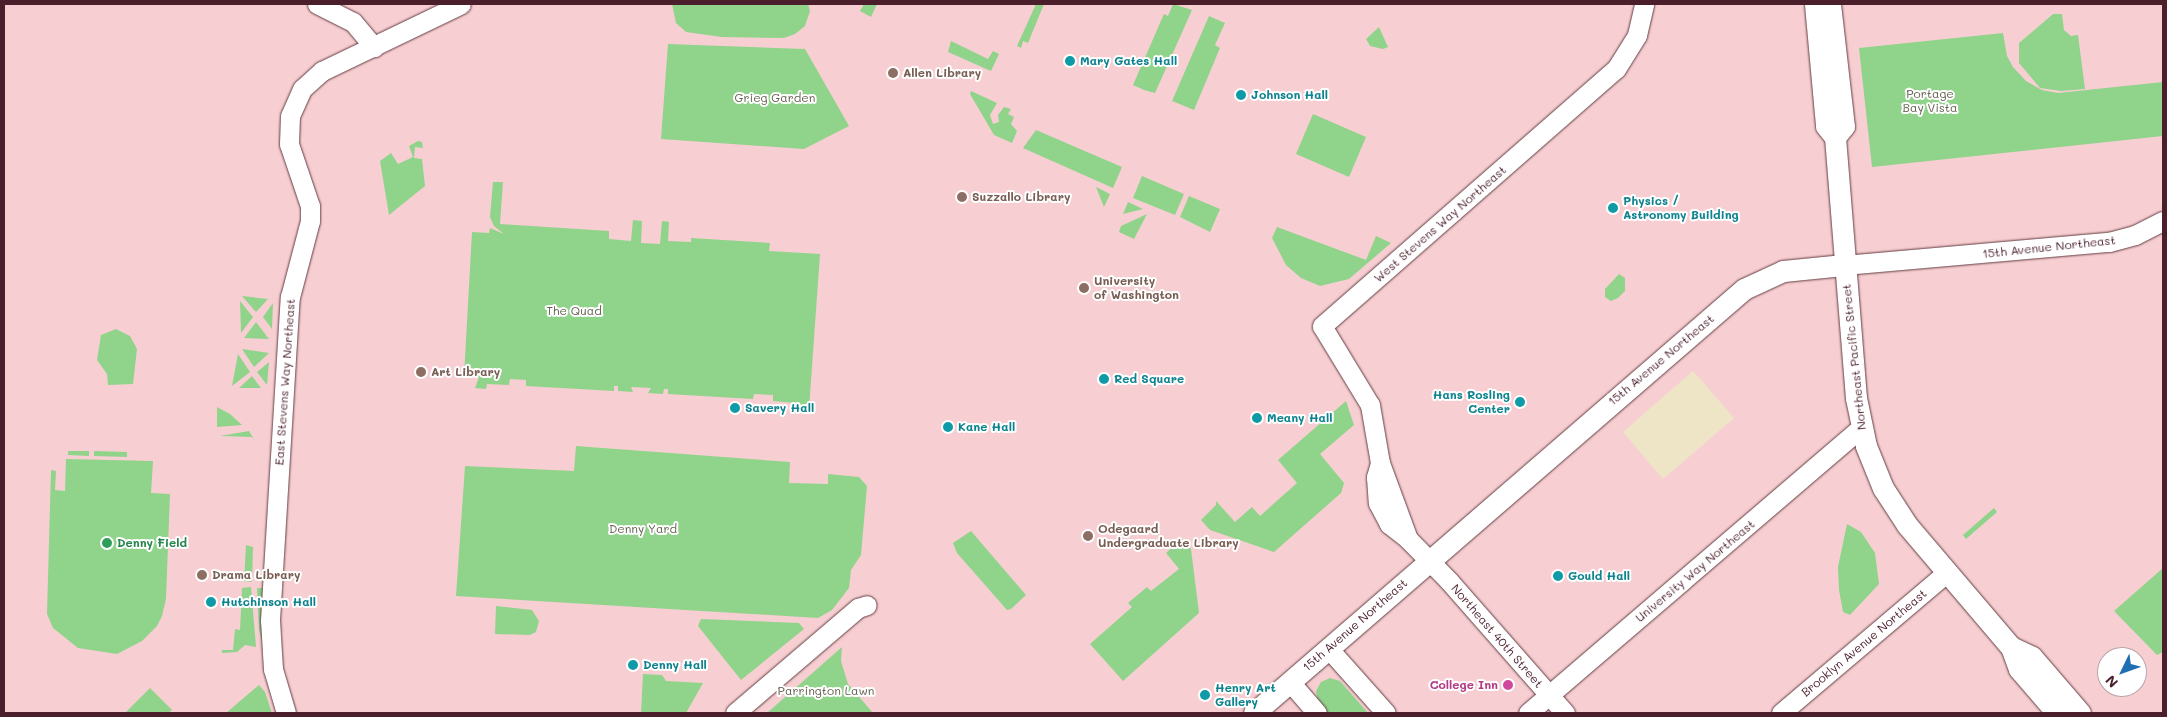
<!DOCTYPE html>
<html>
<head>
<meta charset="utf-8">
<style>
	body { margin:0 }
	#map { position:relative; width:2167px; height:717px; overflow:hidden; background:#eee5c7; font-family:Mali,sans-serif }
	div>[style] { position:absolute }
	.built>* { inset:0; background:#f7cfd2 }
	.green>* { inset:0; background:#90d38b }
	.roads { filter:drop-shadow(0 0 1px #633d42) drop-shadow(0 0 1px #633d42) }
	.tertiary>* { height:19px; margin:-9.5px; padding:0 9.5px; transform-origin:9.5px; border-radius:9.5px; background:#fff }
	.secondary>* { height:21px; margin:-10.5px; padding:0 10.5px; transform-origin:10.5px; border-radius:10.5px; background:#fff }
	.dots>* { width:14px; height:14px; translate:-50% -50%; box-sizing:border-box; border:2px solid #fff; border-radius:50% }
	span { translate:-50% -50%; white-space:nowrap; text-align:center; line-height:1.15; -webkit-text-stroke:4px #fff; paint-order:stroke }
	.culture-label { font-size:12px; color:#0d838f; font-weight:700 }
	.left { translate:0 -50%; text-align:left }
	.right { translate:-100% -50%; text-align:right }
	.education-label { font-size:12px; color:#785e54; font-weight:700 }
	.park-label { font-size:12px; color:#625e4d }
	.street-label { font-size:12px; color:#4a1f2b }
	.leisure-label { font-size:12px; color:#27864d; font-weight:700 }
	.hotel-label { font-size:12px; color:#b23c85; font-weight:700 }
	.frame { position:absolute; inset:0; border:5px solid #4a1f2b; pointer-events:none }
	.north { position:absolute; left:2097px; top:647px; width:50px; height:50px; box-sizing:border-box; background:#fff; border:1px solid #b7a5aa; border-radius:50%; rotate:228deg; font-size:14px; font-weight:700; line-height:20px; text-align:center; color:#4a1f2b }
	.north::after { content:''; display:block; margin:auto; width:18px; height:22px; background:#1f6fb2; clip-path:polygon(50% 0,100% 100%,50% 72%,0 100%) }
</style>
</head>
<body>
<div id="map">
	<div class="built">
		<i style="clip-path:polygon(evenodd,4px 4px,2163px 4px,2163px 199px,2160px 202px,2163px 206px,2163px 713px,4px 713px,4px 4px,1693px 371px,1734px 418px,1663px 479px,1623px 432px,1693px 371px,4px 4px,2107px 657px,2137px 657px,2137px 687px,2107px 687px,2107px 657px)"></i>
	</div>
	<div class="green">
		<i style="clip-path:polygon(672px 4px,808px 4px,810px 11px,805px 26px,795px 34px,784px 38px,722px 37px,686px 32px,676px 23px)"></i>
		<i style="clip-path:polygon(864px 4px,877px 4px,871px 17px,860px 11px)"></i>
		<i style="clip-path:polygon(1036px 4px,1044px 4px,1028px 43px,1023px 41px,1021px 48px,1017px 46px)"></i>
		<i style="clip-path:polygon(1173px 4px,1192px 10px,1155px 93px,1144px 90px,1133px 85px,1164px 14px,1168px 16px)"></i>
		<i style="clip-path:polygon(2053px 14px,2062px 14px,2064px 30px,2071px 36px,2078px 35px,2085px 89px,2061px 91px,2040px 88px,2019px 63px,2019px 43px)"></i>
		<i style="clip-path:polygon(1209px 16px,1225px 23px,1215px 45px,1220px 48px,1194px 110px,1172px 101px)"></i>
		<i style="clip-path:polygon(1379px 27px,1388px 47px,1383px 49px,1370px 46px,1366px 39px)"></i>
		<i style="clip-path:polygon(2003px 33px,2007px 56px,2013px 67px,2026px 81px,2042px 90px,2058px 93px,2163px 82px,2163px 136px,1872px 167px,1859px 48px)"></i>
		<i style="clip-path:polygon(951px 41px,988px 59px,993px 51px,999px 54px,991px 71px,948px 52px)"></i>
		<i style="clip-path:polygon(668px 44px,805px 49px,849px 126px,804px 149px,661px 139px)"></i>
		<i style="clip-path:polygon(971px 91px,997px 103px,990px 115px,993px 124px,999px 122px,998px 115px,1004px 107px,1011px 109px,1008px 114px,1014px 117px,1011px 124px,1017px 131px,1012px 143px,994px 135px,970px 94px)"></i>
		<i style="clip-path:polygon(1313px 114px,1366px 137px,1349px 177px,1296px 154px)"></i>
		<i style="clip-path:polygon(1036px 130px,1122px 167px,1113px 188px,1023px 148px)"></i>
		<i style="clip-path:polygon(418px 141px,422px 142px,423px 148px,415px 147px,414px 158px,422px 159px,425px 186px,389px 215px,380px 161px,391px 153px,398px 164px,413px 157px,409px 146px)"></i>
		<i style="clip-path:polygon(1142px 176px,1184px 194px,1175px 215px,1133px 198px)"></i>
		<i style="clip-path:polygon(493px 182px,503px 182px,500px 224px,609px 231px,609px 239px,631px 241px,633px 220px,642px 221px,641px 243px,660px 244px,662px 221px,669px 222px,668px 241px,691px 242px,691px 238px,770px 243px,769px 251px,820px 254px,809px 409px,795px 408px,795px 403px,773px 401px,773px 395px,754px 394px,753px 399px,668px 394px,668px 389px,664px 389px,663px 394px,648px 393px,651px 388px,631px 387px,633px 392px,618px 391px,618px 386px,614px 386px,614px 391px,526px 386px,526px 380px,510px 379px,509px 385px,487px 384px,486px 389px,475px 388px,479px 377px,464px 376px,472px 232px,489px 233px,490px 228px,504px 234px,494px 226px,490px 217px)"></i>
		<i style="clip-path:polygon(1096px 187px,1110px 194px,1104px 207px)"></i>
		<i style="clip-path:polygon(1189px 196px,1220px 209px,1210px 232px,1180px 217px)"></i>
		<i style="clip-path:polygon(1128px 202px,1143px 209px,1123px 214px)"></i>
		<i style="clip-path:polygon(1147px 214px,1134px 239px,1119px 232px,1121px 226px)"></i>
		<i style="clip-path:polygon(1277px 227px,1366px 260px,1376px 236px,1391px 243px,1349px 279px,1320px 286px,1301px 278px,1286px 265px,1272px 238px)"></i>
		<i style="clip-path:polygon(1619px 274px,1625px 278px,1625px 291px,1618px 298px,1611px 301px,1605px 297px,1605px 289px)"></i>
		<i style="clip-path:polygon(242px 296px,268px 299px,256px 312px)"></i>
		<i style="clip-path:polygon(240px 301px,253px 317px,241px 333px)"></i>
		<i style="clip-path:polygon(273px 303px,272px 329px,263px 317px)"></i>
		<i style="clip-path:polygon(256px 322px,269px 339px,244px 338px)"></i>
		<i style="clip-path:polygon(116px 329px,130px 336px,137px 349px,133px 384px,108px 385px,107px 374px,97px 360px,101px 335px)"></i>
		<i style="clip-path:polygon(242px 349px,269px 353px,254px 367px)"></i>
		<i style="clip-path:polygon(238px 354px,250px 372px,232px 386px)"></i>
		<i style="clip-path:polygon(269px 362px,267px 385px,257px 372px)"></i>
		<i style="clip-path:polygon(252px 376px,261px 388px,239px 388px)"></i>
		<i style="clip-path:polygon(1346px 401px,1354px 425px,1320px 454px,1344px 483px,1341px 493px,1274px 552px,1210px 530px,1201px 520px,1216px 505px,1216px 501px,1235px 522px,1252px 507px,1260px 516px,1297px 483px,1278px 460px)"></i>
		<i style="clip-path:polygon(217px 407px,230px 414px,242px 425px,217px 427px)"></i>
		<i style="clip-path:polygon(249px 431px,255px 441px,252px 437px,220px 436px)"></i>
		<i style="clip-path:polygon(576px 446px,790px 462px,789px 483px,828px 484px,828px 474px,859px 477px,867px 486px,861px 555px,851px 570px,849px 588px,832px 610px,818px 618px,456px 596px,465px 466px,574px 471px)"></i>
		<i style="clip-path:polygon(68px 451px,89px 451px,89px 456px,68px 455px)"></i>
		<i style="clip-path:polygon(94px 451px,127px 452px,127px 457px,94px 456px)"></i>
		<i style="clip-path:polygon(66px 459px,153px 461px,151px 493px,170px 494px,166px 599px,162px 616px,157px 626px,142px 641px,117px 654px,78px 648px,53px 628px,47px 614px,51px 470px,56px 471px,55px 490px,65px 491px)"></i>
		<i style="clip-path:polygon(1994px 508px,1997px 512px,1966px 539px,1963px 535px)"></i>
		<i style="clip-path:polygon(1847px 524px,1861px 532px,1875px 553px,1879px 584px,1850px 615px,1843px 612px,1839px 590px,1838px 567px)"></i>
		<i style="clip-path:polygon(971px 531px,1026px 595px,1011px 609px,1007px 610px,957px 553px,953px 543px)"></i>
		<i style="clip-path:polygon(1182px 539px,1191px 549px,1199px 613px,1123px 681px,1090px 644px,1132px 607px,1128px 603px,1147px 587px,1151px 591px,1179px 569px,1166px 553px)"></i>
		<i style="clip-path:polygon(246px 545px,253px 547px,252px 582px,244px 581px)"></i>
		<i style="clip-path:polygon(2163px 568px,2163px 652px,2157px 655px,2114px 611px)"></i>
		<i style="clip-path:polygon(251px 587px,256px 647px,245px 645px,237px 652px,222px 653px,222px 650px,233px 650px,235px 629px,240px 630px,242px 588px)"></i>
		<i style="clip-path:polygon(257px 588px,266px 588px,263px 646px,259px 629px)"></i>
		<i style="clip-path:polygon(496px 606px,532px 610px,539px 621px,536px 632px,530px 635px,495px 634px)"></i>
		<i style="clip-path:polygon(701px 619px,799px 623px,804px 629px,741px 680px,698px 626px)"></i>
		<i style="clip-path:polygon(842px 647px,841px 661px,848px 684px,873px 713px,767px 713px)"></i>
		<i style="clip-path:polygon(643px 674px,662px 675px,666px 681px,703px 683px,686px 713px,641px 713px)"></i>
		<i style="clip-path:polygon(1330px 678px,1340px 681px,1368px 713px,1328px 713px,1318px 701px,1316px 691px,1321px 682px)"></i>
		<i style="clip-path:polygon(259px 685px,265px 692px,272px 713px,226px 713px)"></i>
		<i style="clip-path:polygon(150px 688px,172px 710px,168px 713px,125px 713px)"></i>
	</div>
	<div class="roads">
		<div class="tertiary">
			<i style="left:317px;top:4px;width:40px;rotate:26.6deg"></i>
			<i style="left:353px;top:22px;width:33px;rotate:50deg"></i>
			<i style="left:1844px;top:265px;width:266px;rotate:-5deg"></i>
			<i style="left:2109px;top:242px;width:27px;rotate:-15deg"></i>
			<i style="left:2135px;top:235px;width:31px;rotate:-27deg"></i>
			<i style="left:1380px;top:463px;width:15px;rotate:106deg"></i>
			<i style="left:1376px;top:477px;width:26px;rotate:86deg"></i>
			<i style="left:1378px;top:503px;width:24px;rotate:62deg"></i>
			<i style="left:1389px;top:524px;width:24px;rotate:38deg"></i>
			<i style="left:1408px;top:539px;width:59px;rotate:45.7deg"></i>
			<i style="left:1449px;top:581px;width:176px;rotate:48.7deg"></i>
			<i style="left:1408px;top:539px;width:81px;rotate:-110.2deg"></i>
			<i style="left:1380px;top:463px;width:59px;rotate:-99.8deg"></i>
			<i style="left:1370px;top:405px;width:92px;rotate:-121.3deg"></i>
			<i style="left:1322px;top:326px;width:390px;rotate:-41.2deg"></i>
			<i style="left:1616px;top:69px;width:40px;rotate:-58deg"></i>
			<i style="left:1637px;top:35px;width:32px;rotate:-77deg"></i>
			<i style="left:1328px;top:648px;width:87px;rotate:48.3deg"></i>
			<i style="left:1290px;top:682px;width:41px;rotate:48.9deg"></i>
			<i style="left:286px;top:713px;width:46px;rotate:-106.5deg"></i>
			<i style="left:273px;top:669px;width:49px;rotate:-93.5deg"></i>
			<i style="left:270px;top:620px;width:324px;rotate:-86.5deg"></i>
			<i style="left:290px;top:297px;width:79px;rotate:-75.3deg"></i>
			<i style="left:310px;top:221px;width:15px;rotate:-90deg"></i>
			<i style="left:310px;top:206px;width:65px;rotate:-108.7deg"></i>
			<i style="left:289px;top:144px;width:28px;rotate:-88deg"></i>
			<i style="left:290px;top:116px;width:30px;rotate:-66deg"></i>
			<i style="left:302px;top:89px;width:27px;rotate:-42deg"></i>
			<i style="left:322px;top:71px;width:154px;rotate:-25.7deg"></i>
			<i style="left:735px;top:713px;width:162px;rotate:-40.5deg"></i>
			<i style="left:858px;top:608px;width:9px;rotate:-18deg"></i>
			<i style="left:1528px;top:713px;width:438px;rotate:-40.6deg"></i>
			<i style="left:1781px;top:713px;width:218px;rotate:-40.3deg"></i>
		</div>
		<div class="secondary">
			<i style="left:1815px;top:4px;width:122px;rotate:84.8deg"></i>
			<i style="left:1826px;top:126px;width:14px;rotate:51deg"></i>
			<i style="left:1835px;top:137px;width:262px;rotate:85.4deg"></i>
			<i style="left:1856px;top:398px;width:49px;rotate:78.2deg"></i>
			<i style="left:1866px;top:446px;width:45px;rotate:68deg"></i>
			<i style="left:1883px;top:488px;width:44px;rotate:57deg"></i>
			<i style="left:1907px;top:525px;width:160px;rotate:49.6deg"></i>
			<i style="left:2011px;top:647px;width:23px;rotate:70deg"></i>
			<i style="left:2019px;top:669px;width:58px;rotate:49.2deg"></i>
			<i style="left:1830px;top:4px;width:123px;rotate:83.5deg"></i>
			<i style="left:1844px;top:126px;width:14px;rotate:129deg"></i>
			<i style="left:2011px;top:647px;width:23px;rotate:25deg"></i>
			<i style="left:2032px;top:657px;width:74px;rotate:49.4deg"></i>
			<i style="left:1254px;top:713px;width:648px;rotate:-40.87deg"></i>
			<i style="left:1744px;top:289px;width:43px;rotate:-24.8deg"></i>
			<i style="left:1783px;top:271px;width:61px;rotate:-5.6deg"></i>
		</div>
	</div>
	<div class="dots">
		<i style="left:1070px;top:61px;background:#0f9aa8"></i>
		<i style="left:893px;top:73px;background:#8d6e63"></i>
		<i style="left:1241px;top:95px;background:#0f9aa8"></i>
		<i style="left:962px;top:197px;background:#8d6e63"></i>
		<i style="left:1613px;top:208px;background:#0f9aa8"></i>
		<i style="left:1084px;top:288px;background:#8d6e63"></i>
		<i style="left:421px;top:372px;background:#8d6e63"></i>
		<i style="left:1104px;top:379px;background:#0f9aa8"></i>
		<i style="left:1520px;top:402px;background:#0f9aa8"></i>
		<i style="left:735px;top:408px;background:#0f9aa8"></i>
		<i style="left:1257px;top:418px;background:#0f9aa8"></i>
		<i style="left:948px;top:427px;background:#0f9aa8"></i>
		<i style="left:1088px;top:536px;background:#8d6e63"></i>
		<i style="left:107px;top:543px;background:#2e9e5b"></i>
		<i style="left:202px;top:575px;background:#8d6e63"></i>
		<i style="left:1558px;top:576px;background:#0f9aa8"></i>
		<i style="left:211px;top:602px;background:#0f9aa8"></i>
		<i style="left:633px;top:665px;background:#0f9aa8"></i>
		<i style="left:1508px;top:685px;background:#d1479c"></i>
		<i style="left:1205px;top:695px;background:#0f9aa8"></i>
	</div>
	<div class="culture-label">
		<span class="left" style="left:1080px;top:61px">Mary Gates Hall</span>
		<span class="left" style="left:1251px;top:95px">Johnson Hall</span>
		<span class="left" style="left:1623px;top:208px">Physics /<br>Astronomy Building</span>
		<span class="left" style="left:1114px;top:379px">Red Square</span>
		<span class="right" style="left:1510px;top:402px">Hans Rosling<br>Center</span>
		<span class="left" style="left:745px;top:408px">Savery Hall</span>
		<span class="left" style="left:1267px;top:418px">Meany Hall</span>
		<span class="left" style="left:958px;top:427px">Kane Hall</span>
		<span class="left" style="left:1568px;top:576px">Gould Hall</span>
		<span class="left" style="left:221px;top:602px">Hutchinson Hall</span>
		<span class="left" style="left:643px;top:665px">Denny Hall</span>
		<span class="left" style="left:1215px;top:695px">Henry Art<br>Gallery</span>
	</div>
	<div class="education-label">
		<span class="left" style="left:903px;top:73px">Allen Library</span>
		<span class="left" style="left:972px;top:197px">Suzzallo Library</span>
		<span class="left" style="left:1094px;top:288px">University<br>of Washington</span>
		<span class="left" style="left:431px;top:372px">Art Library</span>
		<span class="left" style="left:1098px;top:536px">Odegaard<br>Undergraduate Library</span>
		<span class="left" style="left:212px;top:575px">Drama Library</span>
	</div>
	<div class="park-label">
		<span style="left:1930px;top:101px">Portage<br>Bay Vista</span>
		<span style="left:775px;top:98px">Grieg Garden</span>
		<span style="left:574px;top:311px">The Quad</span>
		<span style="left:643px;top:529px">Denny Yard</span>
		<span style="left:826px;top:691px">Parrington Lawn</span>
	</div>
	<div class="street-label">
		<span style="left:1440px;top:224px;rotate:-41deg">West Stevens Way Northeast</span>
		<span style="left:2049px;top:247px;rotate:-6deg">15th Avenue Northeast</span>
		<span style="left:1854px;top:357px;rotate:-96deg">Northeast Pacific Street</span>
		<span style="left:1661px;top:360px;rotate:-40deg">15th Avenue Northeast</span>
		<span style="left:285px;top:382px;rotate:-86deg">East Stevens Way Northeast</span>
		<span style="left:1695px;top:571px;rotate:-40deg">University Way Northeast</span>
		<span style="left:1355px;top:625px;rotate:-41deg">15th Avenue Northeast</span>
		<span style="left:1497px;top:636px;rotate:49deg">Northeast 40th Street</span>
		<span style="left:1864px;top:643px;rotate:-40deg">Brooklyn Avenue Northeast</span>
	</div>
	<div class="leisure-label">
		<span class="left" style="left:117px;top:543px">Denny Field</span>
	</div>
	<div class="hotel-label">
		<span class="right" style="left:1498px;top:685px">College Inn</span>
	</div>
	<div class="frame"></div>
	<div class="north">N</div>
</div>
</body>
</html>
